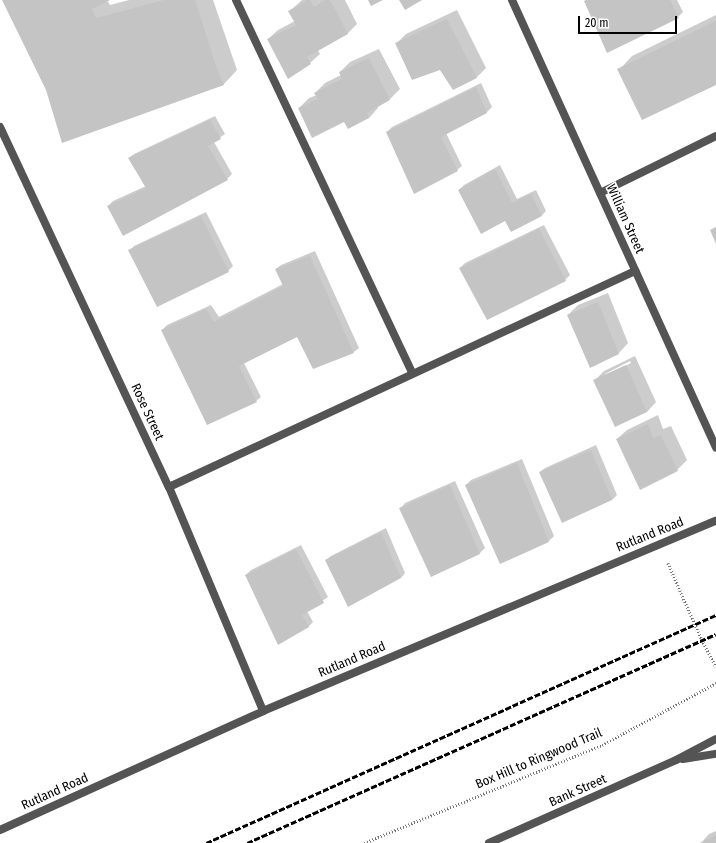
<!DOCTYPE html>
<html>
<head>
<meta charset="utf-8">
<style>
	body { margin:0 }
	#map { position:relative; width:716px; height:843px; overflow:hidden; background:#fff; font-family:"Fira Sans Condensed",sans-serif }
	div>[style] { position:absolute }
	.shadow>* { inset:0; background:#0003 }
	.building>* { inset:0; background:#c4c4c4 }
	.path>* { height:2.5px; margin-top:-1.25px; transform-origin:0; background:repeating-linear-gradient(90deg,#767676 0 1px,transparent 0 3px) }
	.service>* { height:8px; margin:-4px; padding:0 4px; transform-origin:4px; border-radius:4px; background:#545454 }
	.minor>* { height:8px; margin:-4px; padding:0 4px; transform-origin:4px; border-radius:4px; background:#545454 }
	.rail>* { height:3px; margin-top:-1.5px; transform-origin:0; background:repeating-linear-gradient(90deg,#000 0 6px,transparent 0 8px) }
	span { translate:-50% -50%; white-space:nowrap; text-align:center; line-height:1.15; -webkit-text-stroke:3px #fff; paint-order:stroke }
	.street-label { font-size:13px; color:#000 }
	.scale { position:absolute; left:578px; top:16px; width:99px; height:18px; box-sizing:border-box; border:2px solid #000; border-top:0; padding-left:5px; font-size:12px; line-height:14px; white-space:nowrap; color:#000; -webkit-text-stroke:3px #fff; paint-order:stroke }
</style>
</head>
<body>
<div id="map">
	<div class="shadow">
		<i style="clip-path:polygon(3px 0,107px 0,110px 5px,129px 0,213px 0,237px 70px,224px 84px,63px 142px,47px 89px)"></i>
		<i style="clip-path:polygon(302px 0,345px 0,357px 24px,348px 33px,318px 50px,320px 54px,310px 63px,268px 39px,278px 30px,295px 21px,290px 11px)"></i>
		<i style="clip-path:polygon(586px 0,677px 0,683px 12px,678px 17px)"></i>
		<i style="clip-path:polygon(457px 10px,486px 68px,476px 78px,441px 69px,396px 44px,406px 34px)"></i>
		<i style="clip-path:polygon(716px 15px,716px 84px,619px 70px,632px 56px)"></i>
		<i style="clip-path:polygon(379px 49px,400px 89px,390px 99px,377px 106px,378px 108px,369px 118px,345px 121px,299px 108px,309px 98px,317px 95px,315px 93px,325px 83px,341px 75px,340px 72px,350px 62px)"></i>
		<i style="clip-path:polygon(481px 83px,492px 107px,487px 112px,446px 133px,462px 166px,457px 170px,387px 132px,392px 127px)"></i>
		<i style="clip-path:polygon(215px 116px,225px 134px,214px 142px,232px 174px,227px 179px,108px 206px,113px 201px,146px 186px,129px 158px,134px 154px)"></i>
		<i style="clip-path:polygon(500px 165px,517px 199px,536px 190px,546px 211px,541px 216px,506px 220px,459px 190px,464px 185px)"></i>
		<i style="clip-path:polygon(206px 212px,233px 266px,228px 271px,129px 251px,134px 246px)"></i>
		<i style="clip-path:polygon(544px 225px,570px 275px,565px 280px,460px 268px,465px 263px)"></i>
		<i style="clip-path:polygon(315px 251px,359px 348px,354px 352px,298px 336px,244px 363px,261px 397px,256px 401px,162px 330px,167px 325px,211px 305px,219px 317px,283px 284px,276px 269px,281px 265px)"></i>
		<i style="clip-path:polygon(608px 293px,628px 343px,619px 353px,591px 367px,568px 315px,578px 305px)"></i>
		<i style="clip-path:polygon(evenodd,635px 356px,656px 402px,647px 412px,595px 380px,604px 371px,635px 356px,630px 361px,631px 363px,605px 376px,605px 374px,630px 361px)"></i>
		<i style="clip-path:polygon(658px 415px,663px 429px,671px 426px,687px 460px,677px 470px,617px 439px,627px 430px)"></i>
		<i style="clip-path:polygon(596px 445px,617px 495px,612px 500px,540px 472px,545px 468px)"></i>
		<i style="clip-path:polygon(522px 459px,554px 536px,549px 541px,501px 563px,466px 485px,471px 480px)"></i>
		<i style="clip-path:polygon(455px 481px,485px 548px,480px 553px,432px 576px,401px 508px,405px 503px)"></i>
		<i style="clip-path:polygon(386px 528px,405px 573px,401px 578px,326px 560px,331px 556px)"></i>
		<i style="clip-path:polygon(301px 545px,328px 597px,307px 611px,313px 622px,308px 627px,246px 575px,251px 570px)"></i>
		<i style="clip-path:polygon(716px 831px,716px 843px,701px 843px,709px 834px)"></i>
	</div>
	<div class="building">
		<i style="clip-path:polygon(2px 0,110px 0,92px 9px,96px 18px,164px 0,195px 0,217px 69px,224px 85px,62px 143px,46px 90px)"></i>
		<i style="clip-path:polygon(308px 0,310px 0,314px 7px,326px 0,330px 0,348px 34px,307px 57px,311px 64px,288px 79px,267px 39px,296px 25px,288px 11px)"></i>
		<i style="clip-path:polygon(368px 0,383px 0,371px 6px)"></i>
		<i style="clip-path:polygon(399px 0,422px 0,405px 10px)"></i>
		<i style="clip-path:polygon(586px 0,670px 0,679px 18px,607px 53px,584px 1px)"></i>
		<i style="clip-path:polygon(447px 19px,477px 78px,453px 90px,440px 70px,412px 80px,395px 43px)"></i>
		<i style="clip-path:polygon(716px 21px,716px 85px,642px 120px,617px 69px)"></i>
		<i style="clip-path:polygon(369px 58px,390px 100px,367px 113px,369px 118px,348px 129px,344px 122px,312px 138px,298px 108px,318px 99px,314px 93px,342px 79px,339px 72px)"></i>
		<i style="clip-path:polygon(476px 87px,487px 113px,441px 137px,458px 171px,414px 194px,386px 132px)"></i>
		<i style="clip-path:polygon(210px 120px,221px 139px,208px 146px,228px 180px,123px 236px,107px 206px,146px 188px,128px 158px)"></i>
		<i style="clip-path:polygon(495px 169px,512px 203px,531px 194px,542px 216px,511px 232px,505px 221px,481px 234px,458px 190px)"></i>
		<i style="clip-path:polygon(201px 216px,229px 272px,157px 307px,128px 250px)"></i>
		<i style="clip-path:polygon(716px 227px,716px 244px,710px 230px)"></i>
		<i style="clip-path:polygon(539px 229px,566px 281px,487px 320px,459px 268px)"></i>
		<i style="clip-path:polygon(310px 256px,354px 353px,313px 369px,297px 337px,239px 366px,257px 402px,207px 425px,161px 330px,206px 309px,214px 322px,283px 286px,275px 269px)"></i>
		<i style="clip-path:polygon(598px 302px,619px 354px,590px 368px,567px 315px)"></i>
		<i style="clip-path:polygon(626px 365px,647px 412px,615px 427px,593px 380px)"></i>
		<i style="clip-path:polygon(648px 424px,653px 438px,661px 435px,678px 471px,640px 490px,616px 439px)"></i>
		<i style="clip-path:polygon(591px 450px,612px 500px,562px 523px,539px 472px)"></i>
		<i style="clip-path:polygon(517px 463px,549px 542px,500px 564px,465px 485px)"></i>
		<i style="clip-path:polygon(450px 485px,480px 554px,431px 577px,399px 508px)"></i>
		<i style="clip-path:polygon(381px 532px,401px 578px,348px 607px,325px 560px)"></i>
		<i style="clip-path:polygon(296px 549px,324px 603px,302px 615px,309px 627px,278px 645px,245px 575px)"></i>
		<i style="clip-path:polygon(716px 835px,716px 843px,700px 843px)"></i>
	</div>
	<div class="path">
		<i style="left:668px;top:563px;width:84px;rotate:66.2deg"></i>
		<i style="left:702px;top:640px;width:30px;rotate:62deg"></i>
		<i style="left:364px;top:843px;width:257px;rotate:-22.4deg"></i>
		<i style="left:602px;top:745px;width:130px;rotate:-28.5deg"></i>
	</div>
	<div class="service">
		<i style="left:236px;top:0;width:412px;rotate:64.7deg"></i>
		<i style="left:169px;top:487px;width:514px;rotate:-24.87deg"></i>
	</div>
	<div class="minor">
		<i style="left:512px;top:0;width:492px;rotate:65.5deg"></i>
		<i style="left:0;top:127px;width:398px;rotate:64.9deg"></i>
		<i style="left:169px;top:487px;width:243px;rotate:67.2deg"></i>
		<i style="left:600px;top:193px;width:129px;rotate:-26.2deg"></i>
		<i style="left:683px;top:759px;width:33px;rotate:-9deg"></i>
		<i style="left:0;top:830px;width:289px;rotate:-24.3deg"></i>
		<i style="left:263px;top:711px;width:491px;rotate:-22.8deg"></i>
		<i style="left:489px;top:843px;width:205px;rotate:-23.9deg"></i>
		<i style="left:676px;top:760px;width:45px;rotate:-27.7deg"></i>
	</div>
	<div class="rail">
		<i style="left:206px;top:843px;width:559px;rotate:-24.09deg"></i>
		<i style="left:247px;top:843px;width:513px;rotate:-24.02deg"></i>
	</div>
	<div class="street-label">
		<span style="left:625px;top:219px;rotate:66deg">William Street</span>
		<span style="left:147px;top:412px;rotate:65deg">Rose Street</span>
		<span style="left:650px;top:535px;rotate:-22deg">Rutland Road</span>
		<span style="left:352px;top:660px;rotate:-23deg">Rutland Road</span>
		<span style="left:539px;top:759px;rotate:-23deg">Box Hill to Ringwood Trail</span>
		<span style="left:578px;top:791px;rotate:-24deg">Bank Street</span>
		<span style="left:55px;top:792px;rotate:-24deg">Rutland Road</span>
	</div>
	<div class="scale">20 m</div>
</div>
</body>
</html>
